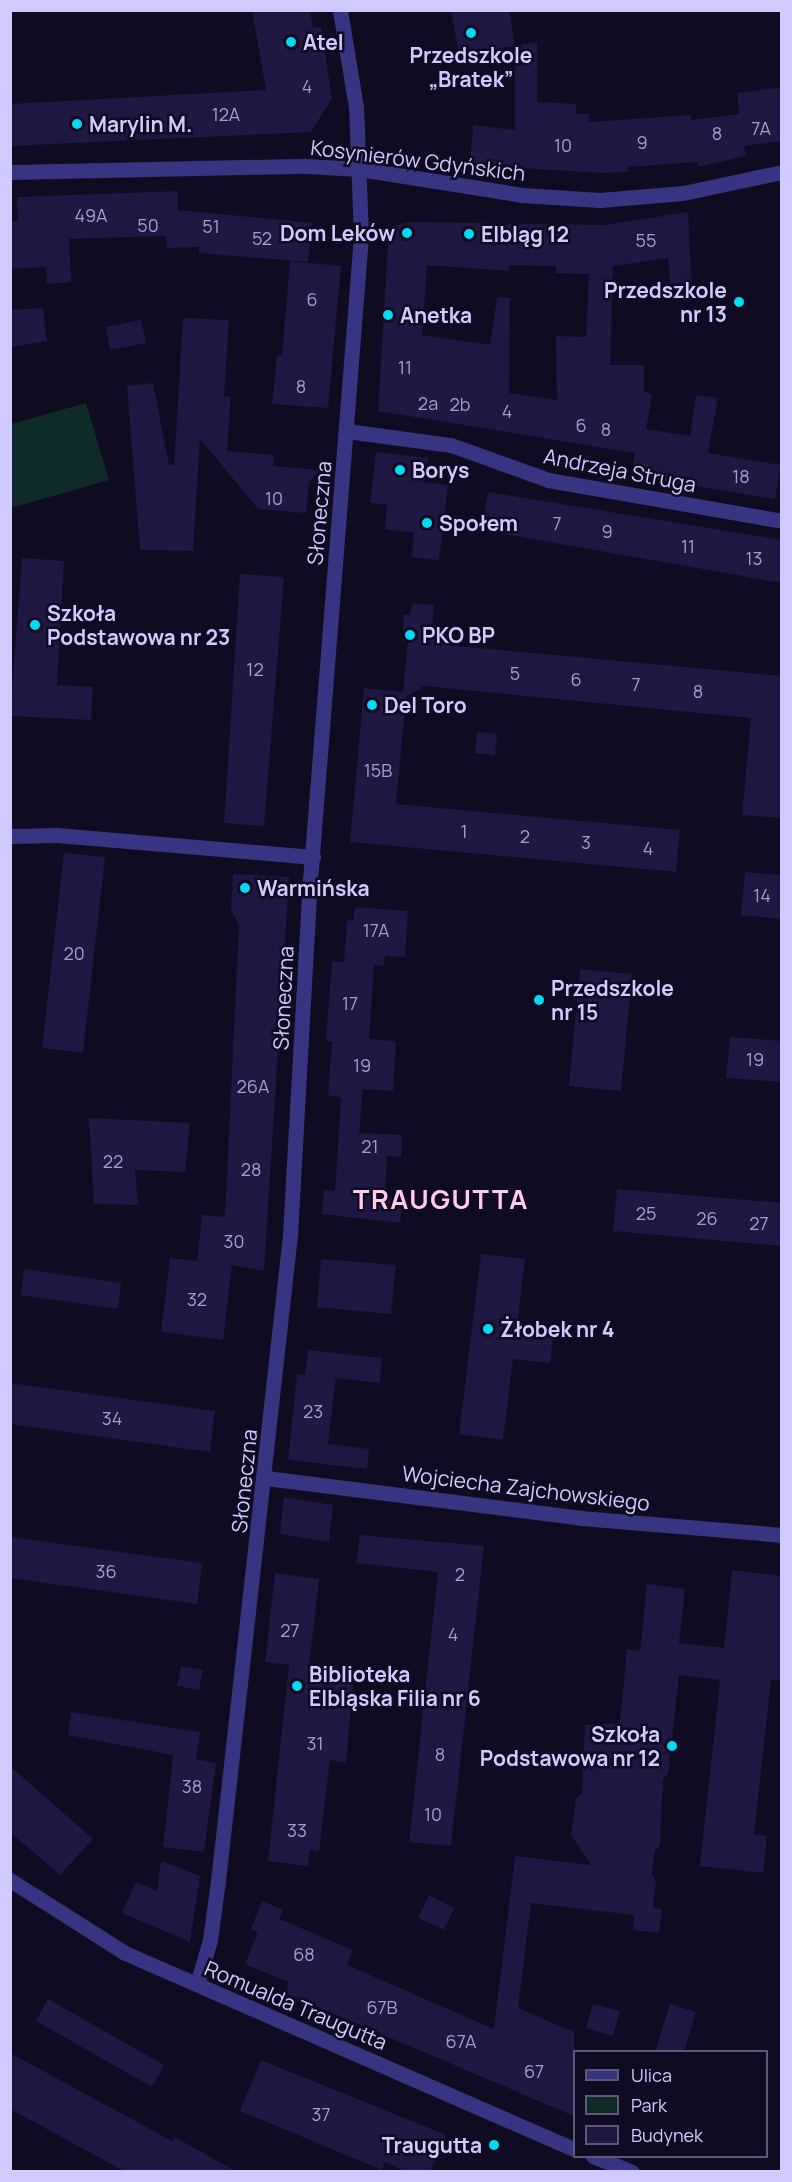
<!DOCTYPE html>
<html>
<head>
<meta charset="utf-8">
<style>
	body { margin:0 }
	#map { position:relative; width:792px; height:2182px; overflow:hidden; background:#0f0b20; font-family:Manrope,sans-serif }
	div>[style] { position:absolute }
	.green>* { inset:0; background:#0e2a29 }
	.building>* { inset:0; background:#201742 }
	.minor>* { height:15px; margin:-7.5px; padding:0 7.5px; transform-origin:7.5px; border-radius:7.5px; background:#373482 }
	.dots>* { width:16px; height:16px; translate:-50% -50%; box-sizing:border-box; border:3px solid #0f0b20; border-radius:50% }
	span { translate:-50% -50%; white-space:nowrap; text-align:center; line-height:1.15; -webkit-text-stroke:5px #0f0b20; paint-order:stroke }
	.number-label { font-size:18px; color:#a59dd0 }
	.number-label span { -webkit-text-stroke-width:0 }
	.poi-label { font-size:21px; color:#d1caff; font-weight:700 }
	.left { translate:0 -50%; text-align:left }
	.right { translate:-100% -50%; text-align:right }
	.street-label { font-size:21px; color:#d1caff }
	.district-label { font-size:27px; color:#ffccec; font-weight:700; letter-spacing:1.5px }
	.frame { position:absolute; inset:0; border:12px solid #d1caff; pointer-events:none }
	.legend { position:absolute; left:573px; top:2050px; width:195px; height:108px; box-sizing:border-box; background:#0f0b20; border:2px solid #5d5779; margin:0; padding:8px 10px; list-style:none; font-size:18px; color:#d1caff }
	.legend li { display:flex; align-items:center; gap:12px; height:30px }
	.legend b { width:30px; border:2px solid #5d5779 }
</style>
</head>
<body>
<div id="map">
	<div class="green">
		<i style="clip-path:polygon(86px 403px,109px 480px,11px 508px,11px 424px)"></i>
	</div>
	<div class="building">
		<i style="clip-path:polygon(252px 10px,310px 10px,313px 28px,321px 27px,332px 98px,311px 132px,10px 146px,10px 104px,266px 90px)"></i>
		<i style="clip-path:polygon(451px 10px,509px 10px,515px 46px,459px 55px)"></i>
		<i style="clip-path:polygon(537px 42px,537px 102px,576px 104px,576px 114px,589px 114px,589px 122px,691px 115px,691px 120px,739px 114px,737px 93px,782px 87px,782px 141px,744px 146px,746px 156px,698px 167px,697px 162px,628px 167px,628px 172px,602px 173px,470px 165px,473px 125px,515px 130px,515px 46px)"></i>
		<i style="clip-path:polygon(178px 191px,178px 210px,312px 223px,308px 262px,199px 253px,199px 247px,167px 248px,166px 236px,69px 239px,71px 282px,47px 284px,46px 267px,10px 269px,10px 221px,18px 221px,17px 197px)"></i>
		<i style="clip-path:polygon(evenodd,688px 212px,692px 291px,671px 293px,668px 258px,613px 266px,610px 365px,644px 365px,644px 392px,652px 394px,646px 429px,690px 436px,696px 395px,718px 398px,708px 453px,781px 465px,775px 499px,631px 475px,635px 453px,378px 411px,389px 227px,410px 222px,604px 225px,688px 212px,427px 265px,509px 271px,509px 265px,556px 266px,556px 273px,589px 274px,586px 337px,556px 336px,557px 400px,509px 393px,510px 298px,497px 297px,490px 345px,422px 335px,427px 265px)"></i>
		<i style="clip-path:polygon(290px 261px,341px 266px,328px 408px,272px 404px,277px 355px,282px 355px)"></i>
		<i style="clip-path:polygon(43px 308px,47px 341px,10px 347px,10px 310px)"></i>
		<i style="clip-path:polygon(183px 318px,229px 320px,224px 396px,231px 397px,227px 451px,274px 455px,273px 466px,320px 470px,309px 482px,306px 513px,258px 509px,200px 439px,193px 551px,140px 550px,127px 386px,153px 383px,169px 465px,174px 465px)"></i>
		<i style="clip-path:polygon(141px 320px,146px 343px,110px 350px,106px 327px)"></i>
		<i style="clip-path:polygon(376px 452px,428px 458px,424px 482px,448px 485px,439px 560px,412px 557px,414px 533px,385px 529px,387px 505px,370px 503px)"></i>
		<i style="clip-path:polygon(488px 492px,782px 540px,782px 583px,481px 530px)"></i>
		<i style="clip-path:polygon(22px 558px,64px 561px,57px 685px,93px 687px,91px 720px,10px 716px)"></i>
		<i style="clip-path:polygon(240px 574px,284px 577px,264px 826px,224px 823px)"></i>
		<i style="clip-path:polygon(412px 603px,434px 605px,432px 627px,448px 629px,446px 645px,782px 676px,782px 818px,742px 815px,751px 718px,424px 686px,406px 697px,396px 804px,680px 830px,676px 872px,350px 842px,364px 688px,403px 692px,408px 641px,402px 641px,404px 615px,410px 615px)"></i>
		<i style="clip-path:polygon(477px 732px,497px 734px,495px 755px,475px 753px)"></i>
		<i style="clip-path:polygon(64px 853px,105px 857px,83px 1053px,42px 1048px)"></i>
		<i style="clip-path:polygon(745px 872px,782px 875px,782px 919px,741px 915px)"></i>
		<i style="clip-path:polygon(233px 874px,289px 877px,264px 1271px,232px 1265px,223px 1340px,161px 1332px,170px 1258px,197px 1261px,202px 1215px,225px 1217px,239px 925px,231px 910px)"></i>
		<i style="clip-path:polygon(355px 907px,408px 911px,405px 957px,385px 956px,384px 966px,374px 965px,369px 1039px,396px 1041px,393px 1091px,363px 1089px,359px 1133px,402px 1135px,401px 1157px,387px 1156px,385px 1196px,403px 1198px,400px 1223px,322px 1214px,324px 1190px,335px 1191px,341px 1097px,328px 1096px,332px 1041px,326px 1041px,332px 961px,344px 962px,347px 920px,353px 921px)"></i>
		<i style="clip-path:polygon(580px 969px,632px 974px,621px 1091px,569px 1086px)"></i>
		<i style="clip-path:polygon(730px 1037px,782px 1041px,782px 1082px,726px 1078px)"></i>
		<i style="clip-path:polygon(89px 1118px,190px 1123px,185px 1172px,135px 1170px,138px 1205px,94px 1204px)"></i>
		<i style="clip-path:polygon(617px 1189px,782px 1203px,782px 1246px,613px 1231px)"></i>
		<i style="clip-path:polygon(481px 1254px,525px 1259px,516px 1334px,553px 1338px,550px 1363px,513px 1359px,503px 1440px,459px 1434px)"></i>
		<i style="clip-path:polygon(321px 1259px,396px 1265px,391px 1314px,317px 1307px)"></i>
		<i style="clip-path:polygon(24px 1269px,121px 1283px,118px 1309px,21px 1295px)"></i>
		<i style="clip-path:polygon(308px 1350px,382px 1358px,380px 1383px,336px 1378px,328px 1444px,369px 1449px,367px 1469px,288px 1460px,297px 1374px,305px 1375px)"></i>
		<i style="clip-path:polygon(10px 1383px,215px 1411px,210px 1452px,10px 1424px)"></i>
		<i style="clip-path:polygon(284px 1497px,333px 1505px,329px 1542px,280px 1534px)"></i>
		<i style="clip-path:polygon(360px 1535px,484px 1546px,451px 1846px,409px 1842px,438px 1572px,356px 1563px)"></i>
		<i style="clip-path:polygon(10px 1537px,202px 1563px,197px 1604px,10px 1578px)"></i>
		<i style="clip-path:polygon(732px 1570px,782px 1576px,782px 1681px,771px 1680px,754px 1834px,767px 1836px,763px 1873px,700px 1866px,720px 1680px,679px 1675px,668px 1774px,663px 1779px,660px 1845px,655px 1850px,652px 1874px,656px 1881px,653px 1908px,662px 1909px,659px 1933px,633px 1930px,634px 1915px,531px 1903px,518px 2008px,574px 2032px,574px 2116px,285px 1993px,289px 1982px,245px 1964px,258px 1932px,251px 1929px,262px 1901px,283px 1910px,279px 1919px,353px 1950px,347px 1965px,494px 2029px,515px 1856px,591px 1865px,571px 1835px,576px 1799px,582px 1793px,585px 1725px,620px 1723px,627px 1649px,640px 1651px,647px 1584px,685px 1589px,679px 1643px,724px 1648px)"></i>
		<i style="clip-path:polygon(275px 1573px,319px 1579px,309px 1667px,354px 1673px,346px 1763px,330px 1760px,319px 1851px,310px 1850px,308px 1866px,268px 1861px,289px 1665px,265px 1662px)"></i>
		<i style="clip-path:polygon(181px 1666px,203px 1670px,199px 1690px,177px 1686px)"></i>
		<i style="clip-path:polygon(71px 1712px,200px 1732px,196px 1759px,216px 1763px,204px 1852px,163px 1847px,173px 1755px,68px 1735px)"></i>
		<i style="clip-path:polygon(10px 1766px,93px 1839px,60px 1875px,10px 1832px)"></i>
		<i style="clip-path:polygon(161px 1861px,200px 1876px,190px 1942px,122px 1913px,136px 1882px,157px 1891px)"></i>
		<i style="clip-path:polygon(429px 1895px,454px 1908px,444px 1930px,418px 1918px)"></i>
		<i style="clip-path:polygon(48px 1999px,164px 2065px,152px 2087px,36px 2021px)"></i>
		<i style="clip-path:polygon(593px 2004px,620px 2011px,613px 2036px,586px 2028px)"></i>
		<i style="clip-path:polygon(670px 2004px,696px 2012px,684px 2052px,655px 2052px)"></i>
		<i style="clip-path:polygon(10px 2053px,172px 2141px,175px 2137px,237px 2172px,126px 2172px,10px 2109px)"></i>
		<i style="clip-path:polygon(261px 2060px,446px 2135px,430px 2172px,407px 2172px,385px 2162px,382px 2170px,240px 2111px)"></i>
	</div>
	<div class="minor">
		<i style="left:10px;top:172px;width:295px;rotate:-1.2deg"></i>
		<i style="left:305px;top:166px;width:55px;rotate:3.1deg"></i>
		<i style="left:360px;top:169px;width:164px;rotate:9.1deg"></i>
		<i style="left:522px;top:195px;width:78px;rotate:3.7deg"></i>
		<i style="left:600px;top:200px;width:83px;rotate:-4.8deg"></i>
		<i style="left:683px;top:193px;width:101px;rotate:-12deg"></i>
		<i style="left:347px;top:431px;width:105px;rotate:7.7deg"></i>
		<i style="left:451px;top:445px;width:103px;rotate:19.8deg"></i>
		<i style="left:548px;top:480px;width:238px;rotate:9.9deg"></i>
		<i style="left:10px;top:836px;width:47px;rotate:-1.2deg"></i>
		<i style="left:57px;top:835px;width:257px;rotate:4.9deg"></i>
		<i style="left:266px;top:1478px;width:318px;rotate:7.2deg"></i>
		<i style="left:581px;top:1518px;width:202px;rotate:4.8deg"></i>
		<i style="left:10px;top:1880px;width:136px;rotate:32.4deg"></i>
		<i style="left:125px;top:1953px;width:490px;rotate:23.6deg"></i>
		<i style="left:197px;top:1984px;width:46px;rotate:-73.5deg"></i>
		<i style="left:210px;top:1940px;width:60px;rotate:-82.3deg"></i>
		<i style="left:218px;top:1881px;width:650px;rotate:-83.64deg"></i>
		<i style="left:290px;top:1235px;width:356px;rotate:-86.8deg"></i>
		<i style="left:310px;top:880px;width:646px;rotate:-85.47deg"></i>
		<i style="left:361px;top:236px;width:129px;rotate:-92.2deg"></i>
		<i style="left:356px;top:107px;width:98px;rotate:-99.4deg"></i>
		<i style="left:593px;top:2156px;width:42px;rotate:22.3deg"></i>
	</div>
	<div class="dots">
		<i style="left:471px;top:33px;background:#00dbf5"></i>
		<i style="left:291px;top:42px;background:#00dbf5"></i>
		<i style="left:77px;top:124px;background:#00dbf5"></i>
		<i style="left:407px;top:233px;background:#00dbf5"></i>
		<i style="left:469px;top:234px;background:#00dbf5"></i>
		<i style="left:739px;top:302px;background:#00dbf5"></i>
		<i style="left:388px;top:315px;background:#00dbf5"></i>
		<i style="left:400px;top:470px;background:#00dbf5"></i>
		<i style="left:427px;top:523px;background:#00dbf5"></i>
		<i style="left:35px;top:625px;background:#00dbf5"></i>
		<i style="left:410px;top:635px;background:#00dbf5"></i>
		<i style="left:372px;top:705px;background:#00dbf5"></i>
		<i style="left:245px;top:888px;background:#00dbf5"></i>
		<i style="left:539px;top:1000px;background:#00dbf5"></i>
		<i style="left:488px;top:1329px;background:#00dbf5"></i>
		<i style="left:297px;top:1686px;background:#00dbf5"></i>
		<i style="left:672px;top:1746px;background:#00dbf5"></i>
		<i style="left:494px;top:2145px;background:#00dbf5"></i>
	</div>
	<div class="number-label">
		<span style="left:307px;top:86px">4</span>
		<span style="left:226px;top:114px">12A</span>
		<span style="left:761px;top:128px">7A</span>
		<span style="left:717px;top:133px">8</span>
		<span style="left:642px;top:142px">9</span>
		<span style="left:563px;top:145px">10</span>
		<span style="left:91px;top:215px">49A</span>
		<span style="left:148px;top:225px">50</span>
		<span style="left:211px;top:226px">51</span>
		<span style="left:262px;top:238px">52</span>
		<span style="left:646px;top:240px">55</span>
		<span style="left:312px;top:299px">6</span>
		<span style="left:405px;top:367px">11</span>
		<span style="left:301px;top:386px">8</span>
		<span style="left:428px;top:403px">2a</span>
		<span style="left:460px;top:404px">2b</span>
		<span style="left:507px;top:411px">4</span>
		<span style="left:581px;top:425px">6</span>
		<span style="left:606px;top:429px">8</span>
		<span style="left:741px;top:476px">18</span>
		<span style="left:274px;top:498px">10</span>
		<span style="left:557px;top:523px">7</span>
		<span style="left:607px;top:531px">9</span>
		<span style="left:688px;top:546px">11</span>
		<span style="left:754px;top:558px">13</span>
		<span style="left:255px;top:669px">12</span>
		<span style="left:515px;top:673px">5</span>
		<span style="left:576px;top:679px">6</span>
		<span style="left:636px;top:684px">7</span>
		<span style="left:698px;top:691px">8</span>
		<span style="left:378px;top:770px">15B</span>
		<span style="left:464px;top:831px">1</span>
		<span style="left:525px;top:836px">2</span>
		<span style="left:586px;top:842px">3</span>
		<span style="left:648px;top:848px">4</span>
		<span style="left:762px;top:895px">14</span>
		<span style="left:376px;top:930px">17A</span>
		<span style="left:74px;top:953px">20</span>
		<span style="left:350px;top:1003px">17</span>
		<span style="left:755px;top:1059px">19</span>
		<span style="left:362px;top:1065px">19</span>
		<span style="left:253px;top:1086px">26A</span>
		<span style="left:370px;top:1146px">21</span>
		<span style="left:113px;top:1161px">22</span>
		<span style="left:251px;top:1169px">28</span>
		<span style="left:646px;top:1213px">25</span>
		<span style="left:707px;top:1218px">26</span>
		<span style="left:759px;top:1223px">27</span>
		<span style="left:234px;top:1241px">30</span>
		<span style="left:197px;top:1299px">32</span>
		<span style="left:313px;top:1411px">23</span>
		<span style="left:112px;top:1418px">34</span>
		<span style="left:106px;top:1571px">36</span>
		<span style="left:460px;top:1574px">2</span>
		<span style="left:290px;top:1630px">27</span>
		<span style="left:453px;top:1634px">4</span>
		<span style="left:315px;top:1743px">31</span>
		<span style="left:440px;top:1754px">8</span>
		<span style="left:192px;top:1786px">38</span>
		<span style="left:433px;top:1814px">10</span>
		<span style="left:297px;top:1830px">33</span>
		<span style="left:304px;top:1954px">68</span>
		<span style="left:382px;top:2007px">67B</span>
		<span style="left:461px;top:2041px">67A</span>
		<span style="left:534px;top:2071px">67</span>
		<span style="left:321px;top:2114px">37</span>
	</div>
	<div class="poi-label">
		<span class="left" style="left:303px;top:42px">Atel</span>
		<span style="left:471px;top:67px">Przedszkole<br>„Bratek”</span>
		<span class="left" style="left:89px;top:124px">Marylin M.</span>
		<span class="right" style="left:395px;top:233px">Dom Leków</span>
		<span class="left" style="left:481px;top:234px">Elbląg 12</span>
		<span class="right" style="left:727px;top:302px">Przedszkole<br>nr 13</span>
		<span class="left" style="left:400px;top:315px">Anetka</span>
		<span class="left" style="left:412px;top:470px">Borys</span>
		<span class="left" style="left:439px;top:523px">Społem</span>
		<span class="left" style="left:47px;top:625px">Szkoła<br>Podstawowa nr 23</span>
		<span class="left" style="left:422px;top:635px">PKO BP</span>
		<span class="left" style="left:384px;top:705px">Del Toro</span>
		<span class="left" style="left:257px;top:888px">Warmińska</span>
		<span class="left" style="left:551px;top:1000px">Przedszkole<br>nr 15</span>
		<span class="left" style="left:500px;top:1329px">Żłobek nr 4</span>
		<span class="left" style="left:309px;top:1686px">Biblioteka<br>Elbląska Filia nr 6</span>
		<span class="right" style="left:660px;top:1746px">Szkoła<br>Podstawowa nr 12</span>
		<span class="right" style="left:482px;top:2145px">Traugutta</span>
	</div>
	<div class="street-label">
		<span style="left:418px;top:160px;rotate:7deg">Kosynierów Gdyńskich</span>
		<span style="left:620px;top:470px;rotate:11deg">Andrzeja Struga</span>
		<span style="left:319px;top:513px;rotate:-85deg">Słoneczna</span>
		<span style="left:283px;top:998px;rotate:-87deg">Słoneczna</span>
		<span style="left:244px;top:1481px;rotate:-84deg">Słoneczna</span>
		<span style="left:526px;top:1488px;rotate:7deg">Wojciecha Zajchowskiego</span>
		<span style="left:296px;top:2005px;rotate:23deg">Romualda Traugutta</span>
	</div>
	<div class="district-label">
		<span style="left:441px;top:1199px">TRAUGUTTA</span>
	</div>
	<div class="frame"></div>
	<ul class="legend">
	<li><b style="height:8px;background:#373482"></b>Ulica</li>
	<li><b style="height:16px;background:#0e2a29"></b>Park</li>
	<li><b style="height:16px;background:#201742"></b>Budynek</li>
	</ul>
</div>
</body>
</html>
